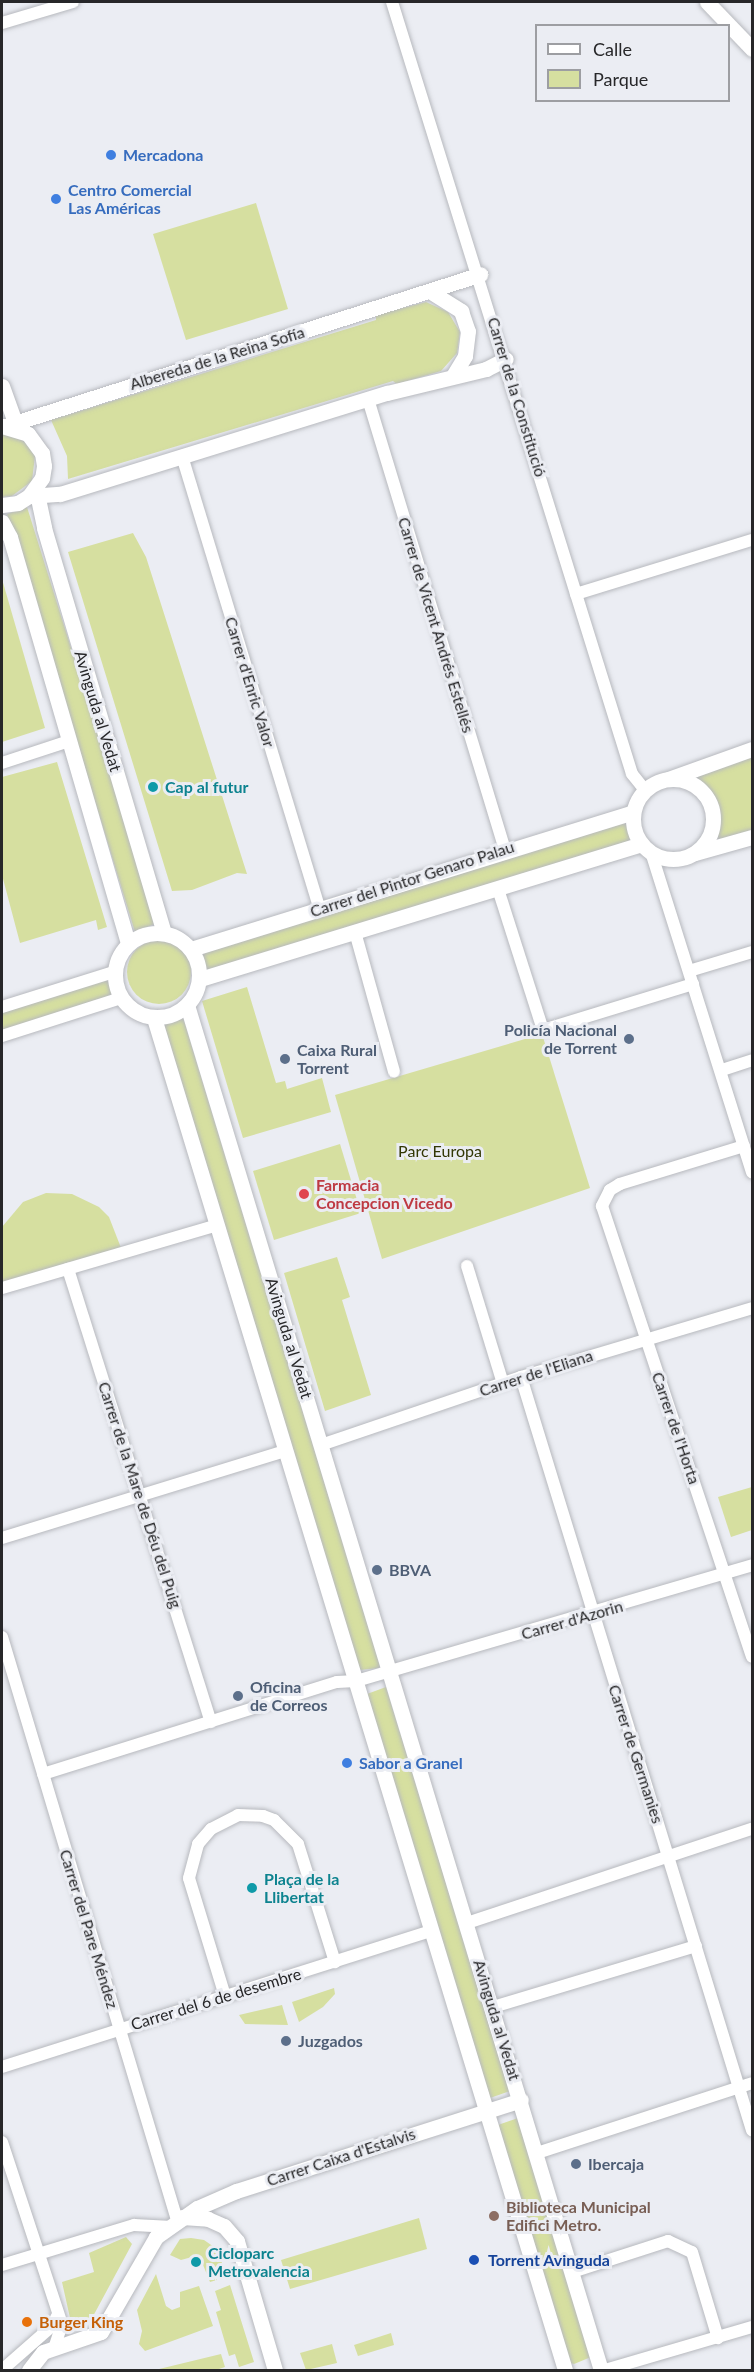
<!DOCTYPE html>
<html>
<head>
<meta charset="utf-8">
<style>
	body { margin:0 }
	#map { position:relative; width:754px; height:2372px; overflow:hidden; background:#ebedf3; font-family:Lato,sans-serif }
	div>[style] { position:absolute }
	.green>* { inset:0; background:#d6dfa0 }
	.round { border-radius:50% }
	.roads { filter:drop-shadow(0 0 2px #b7b9be) drop-shadow(0 0 2px #b7b9be) }
	.minor>* { height:12px; margin:-6px; padding:0 6px; transform-origin:6px; border-radius:6px; background:#fff }
	.tertiary>* { height:15px; margin:-7.5px; padding:0 7.5px; transform-origin:7.5px; border-radius:7.5px; background:#fff }
	.tertiary>.ring { margin:-7.5px; padding:0; box-sizing:content-box; background:none; border:15px solid #fff; border-radius:50% }
	.dots>* { width:16px; height:16px; translate:-50% -50%; box-sizing:border-box; border:3px solid #ebedf3; border-radius:50% }
	span { translate:-50% -50%; white-space:nowrap; text-align:center; line-height:1.15; -webkit-text-stroke:6px #ebedf3; paint-order:stroke }
	.shop-label { font-size:16px; color:#366cbe; font-weight:700 }
	.left { translate:0 -50%; text-align:left }
	.street-label { font-size:16px; color:#272729 }
	.culture-label { font-size:16px; color:#0d838f; font-weight:700 }
	.service-label { font-size:16px; color:#4e5e75; font-weight:700 }
	.right { translate:-100% -50%; text-align:right }
	.park-label { font-size:16px; color:#323704 }
	.health-label { font-size:16px; color:#be3a42; font-weight:700 }
	.education-label { font-size:16px; color:#785e54; font-weight:700 }
	.transit-label { font-size:16px; color:#164399; font-weight:700 }
	.food-label { font-size:16px; color:#c56008; font-weight:700 }
	.frame { position:absolute; inset:0; border:3px solid #272729; pointer-events:none }
	.legend { position:absolute; left:535px; top:24px; width:195px; height:78px; box-sizing:border-box; background:#ebedf3; border:2px solid #9d9ea2; margin:0; padding:8px 10px; list-style:none; font-size:18px; color:#272729 }
	.legend li { display:flex; align-items:center; gap:12px; height:30px }
	.legend b { width:30px; border:2px solid #9d9ea2 }
</style>
</head>
<body>
<div id="map">
	<div class="green">
		<i style="clip-path:polygon(256px 203px,288px 309px,186px 340px,153px 234px)"></i>
		<i style="clip-path:polygon(426px 302px,448px 312px,460px 332px,457px 353px,441px 371px,397px 384px,393px 381px,68px 479px,67px 456px,51px 420px,376px 320px,376px 315px)"></i>
		<i style="clip-path:polygon(2px 433px,24px 440px,35px 456px,32px 481px,12px 496px,2px 497px)"></i>
		<i style="clip-path:polygon(27px 507px,157px 923px,135px 932px,7px 514px)"></i>
		<i style="clip-path:polygon(133px 533px,146px 557px,247px 874px,237px 873px,192px 890px,172px 891px,68px 552px)"></i>
		<i style="clip-path:polygon(2px 579px,45px 728px,2px 742px)"></i>
		<i style="clip-path:polygon(752px 753px,752px 831px,708px 845px,716px 827px,717px 807px,708px 788px,686px 773px)"></i>
		<i style="clip-path:polygon(57px 762px,107px 927px,98px 930px,96px 920px,20px 943px,2px 875px,2px 777px)"></i>
		<i style="clip-path:polygon(633px 812px,636px 835px,641px 844px,200px 979px,191px 949px)"></i>
		<i class="round" style="left:127px;top:940px;width:64px;height:64px"></i>
		<i style="clip-path:polygon(114px 972px,121px 998px,2px 1036px,2px 1006px)"></i>
		<i style="clip-path:polygon(247px 987px,276px 1083px,285px 1081px,287px 1089px,322px 1078px,331px 1112px,243px 1138px,202px 1001px)"></i>
		<i style="clip-path:polygon(182px 1014px,380px 1666px,379px 1668px,360px 1670px,163px 1021px)"></i>
		<i style="clip-path:polygon(542px 1034px,590px 1188px,382px 1259px,335px 1095px)"></i>
		<i style="clip-path:polygon(340px 1144px,361px 1213px,274px 1240px,253px 1171px)"></i>
		<i style="clip-path:polygon(46px 1193px,72px 1194px,99px 1207px,109px 1217px,123px 1253px,2px 1288px,2px 1227px,23px 1202px)"></i>
		<i style="clip-path:polygon(337px 1257px,350px 1297px,342px 1300px,371px 1395px,325px 1411px,284px 1273px)"></i>
		<i style="clip-path:polygon(752px 1487px,752px 1530px,731px 1537px,718px 1497px)"></i>
		<i style="clip-path:polygon(386px 1687px,510px 2091px,490px 2098px,367px 1694px)"></i>
		<i style="clip-path:polygon(334px 1988px,335px 1994px,323px 2007px,299px 2022px,292px 2002px)"></i>
		<i style="clip-path:polygon(282px 2005px,288px 2025px,245px 2024px,239px 2015px)"></i>
		<i style="clip-path:polygon(518px 2118px,591px 2357px,574px 2364px,570px 2363px,498px 2125px)"></i>
		<i style="clip-path:polygon(419px 2218px,427px 2249px,290px 2289px,281px 2260px)"></i>
		<i style="clip-path:polygon(126px 2237px,132px 2244px,91px 2320px,70px 2318px,62px 2282px,94px 2272px,89px 2253px)"></i>
		<i style="clip-path:polygon(191px 2238px,204px 2240px,217px 2249px,227px 2277px,210px 2282px,199px 2255px,181px 2260px,170px 2255px,180px 2239px)"></i>
		<i style="clip-path:polygon(156px 2274px,166px 2306px,172px 2310px,180px 2307px,180px 2292px,199px 2286px,213px 2326px,145px 2351px,139px 2344px,142px 2331px,137px 2310px)"></i>
		<i style="clip-path:polygon(230px 2285px,254px 2362px,239px 2367px,235px 2354px,229px 2356px,216px 2312px,221px 2310px,215px 2291px)"></i>
		<i style="clip-path:polygon(391px 2333px,394px 2345px,358px 2356px,354px 2345px)"></i>
		<i style="clip-path:polygon(332px 2344px,337px 2363px,306px 2370px,300px 2353px)"></i>
		<i style="clip-path:polygon(221px 2354px,225px 2367px,216px 2370px,155px 2370px)"></i>
	</div>
	<div class="roads">
		<div class="minor">
			<i style="left:392px;top:2px;width:808px;rotate:72.73deg"></i>
			<i style="left:632px;top:774px;width:21px;rotate:51deg"></i>
			<i style="left:2px;top:23px;width:74px;rotate:-16.5deg"></i>
			<i style="left:368px;top:399px;width:471px;rotate:73.1deg"></i>
			<i style="left:182px;top:456px;width:472px;rotate:73.1deg"></i>
			<i style="left:576px;top:594px;width:184px;rotate:-17.1deg"></i>
			<i style="left:2px;top:763px;width:71px;rotate:-18.2deg"></i>
			<i style="left:651px;top:852px;width:336px;rotate:72.5deg"></i>
			<i style="left:498px;top:889px;width:148px;rotate:72.3deg"></i>
			<i style="left:543px;top:1030px;width:157px;rotate:-17deg"></i>
			<i style="left:355px;top:932px;width:145px;rotate:74.4deg"></i>
			<i style="left:689px;top:971px;width:66px;rotate:-16.8deg"></i>
			<i style="left:2px;top:1007px;width:117px;rotate:-17.4deg"></i>
			<i style="left:2px;top:1036px;width:125px;rotate:-17.7deg"></i>
			<i style="left:722px;top:1070px;width:32px;rotate:-18deg"></i>
			<i style="left:744px;top:1146px;width:130px;rotate:163deg"></i>
			<i style="left:620px;top:1184px;width:12px;rotate:149deg"></i>
			<i style="left:610px;top:1190px;width:18px;rotate:117deg"></i>
			<i style="left:602px;top:1206px;width:475px;rotate:71.6deg"></i>
			<i style="left:467px;top:1266px;width:123px;rotate:73deg"></i>
			<i style="left:68px;top:1269px;width:475px;rotate:72.5deg"></i>
			<i style="left:2px;top:1288px;width:224px;rotate:-16.3deg"></i>
			<i style="left:521px;top:1377px;width:788px;rotate:72.95deg"></i>
			<i style="left:321px;top:1445px;width:211px;rotate:-18.8deg"></i>
			<i style="left:521px;top:1377px;width:241px;rotate:-16.6deg"></i>
			<i style="left:2px;top:1538px;width:296px;rotate:-17.1deg"></i>
			<i style="left:2px;top:1637px;width:609px;rotate:73.29deg"></i>
			<i style="left:43px;top:1774px;width:308px;rotate:-17.4deg"></i>
			<i style="left:337px;top:1682px;width:19px;rotate:-3deg"></i>
			<i style="left:356px;top:1681px;width:413px;rotate:-16.3deg"></i>
			<i style="left:467px;top:1923px;width:300px;rotate:-18.3deg"></i>
			<i style="left:225px;top:1996px;width:123px;rotate:-107deg"></i>
			<i style="left:189px;top:1878px;width:35px;rotate:-75deg"></i>
			<i style="left:198px;top:1844px;width:20px;rotate:-49deg"></i>
			<i style="left:211px;top:1829px;width:30px;rotate:-27deg"></i>
			<i style="left:238px;top:1815px;width:25px;rotate:2deg"></i>
			<i style="left:263px;top:1816px;width:12px;rotate:20deg"></i>
			<i style="left:274px;top:1820px;width:34px;rotate:45deg"></i>
			<i style="left:298px;top:1844px;width:124px;rotate:72.6deg"></i>
			<i style="left:493px;top:2007px;width:212px;rotate:-16.7deg"></i>
			<i style="left:2px;top:2067px;width:450px;rotate:-17.6deg"></i>
			<i style="left:2px;top:2142px;width:192px;rotate:71.8deg"></i>
			<i style="left:62px;top:2324px;width:25px;rotate:108deg"></i>
			<i style="left:537px;top:2153px;width:226px;rotate:-18deg"></i>
			<i style="left:2px;top:2265px;width:138px;rotate:-16.9deg"></i>
			<i style="left:134px;top:2225px;width:33px;rotate:3deg"></i>
			<i style="left:572px;top:2272px;width:101px;rotate:-17.9deg"></i>
			<i style="left:668px;top:2241px;width:26px;rotate:25deg"></i>
			<i style="left:692px;top:2252px;width:90px;rotate:73.2deg"></i>
			<i style="left:2px;top:2370px;width:67px;rotate:-41.3deg"></i>
			<i style="left:52px;top:2326px;width:13px;rotate:-63deg"></i>
			<i style="left:605px;top:2370px;width:153px;rotate:-16.3deg"></i>
		</div>
		<div class="tertiary">
			<i style="left:707px;top:2px;width:65px;rotate:46.2deg"></i>
			<i style="left:431px;top:292px;width:36px;rotate:32deg"></i>
			<i style="left:461px;top:311px;width:21px;rotate:71deg"></i>
			<i style="left:468px;top:331px;width:25px;rotate:97deg"></i>
			<i style="left:465px;top:356px;width:23px;rotate:121deg"></i>
			<i style="left:2px;top:386px;width:45px;rotate:70.3deg"></i>
			<i style="left:2px;top:426px;width:27px;rotate:17deg"></i>
			<i style="left:28px;top:434px;width:24px;rotate:54deg"></i>
			<i style="left:42px;top:453px;width:13px;rotate:81deg"></i>
			<i style="left:44px;top:466px;width:12px;rotate:99deg"></i>
			<i style="left:42px;top:478px;width:22px;rotate:126deg"></i>
			<i style="left:29px;top:496px;width:13px;rotate:148deg"></i>
			<i style="left:18px;top:503px;width:16px;rotate:173deg"></i>
			<i style="left:5px;top:426px;width:499px;rotate:-17.7deg"></i>
			<i style="left:36px;top:489px;width:40px;rotate:78deg"></i>
			<i style="left:44px;top:528px;width:422px;rotate:73.5deg"></i>
			<i style="left:29px;top:496px;width:31px;rotate:-4deg"></i>
			<i style="left:60px;top:494px;width:342px;rotate:-17.2deg"></i>
			<i style="left:387px;top:393px;width:102px;rotate:-13.6deg"></i>
			<i style="left:486px;top:369px;width:22px;rotate:-27deg"></i>
			<i style="left:2px;top:522px;width:17px;rotate:62deg"></i>
			<i style="left:10px;top:537px;width:423px;rotate:73.8deg"></i>
			<i class="ring" style="left:633px;top:779px;width:65px;height:65px"></i>
			<i style="left:668px;top:779px;width:89px;rotate:-19.7deg"></i>
			<i style="left:695px;top:853px;width:59px;rotate:-15.7deg"></i>
			<i class="ring" style="left:115px;top:933px;width:69px;height:69px"></i>
			<i style="left:191px;top:949px;width:463px;rotate:-17.2deg"></i>
			<i style="left:200px;top:979px;width:461px;rotate:-17deg"></i>
			<i style="left:187px;top:1005px;width:1426px;rotate:73.13deg"></i>
			<i style="left:154px;top:1018px;width:1413px;rotate:73.09deg"></i>
			<i style="left:182px;top:2217px;width:26px;rotate:4deg"></i>
			<i style="left:208px;top:2219px;width:17px;rotate:24deg"></i>
			<i style="left:224px;top:2226px;width:20px;rotate:49deg"></i>
			<i style="left:237px;top:2241px;width:134px;rotate:73.6deg"></i>
			<i style="left:29px;top:2370px;width:23px;rotate:-52deg"></i>
			<i style="left:43px;top:2352px;width:61px;rotate:-19deg"></i>
			<i style="left:101px;top:2332px;width:110px;rotate:-59.9deg"></i>
			<i style="left:156px;top:2237px;width:50px;rotate:-35.3deg"></i>
			<i style="left:197px;top:2208px;width:43px;rotate:-23.6deg"></i>
			<i style="left:236px;top:2191px;width:299px;rotate:-17.7deg"></i>
		</div>
	</div>
	<div class="dots">
		<i style="left:111px;top:155px;background:#3f7fe0"></i>
		<i style="left:56px;top:199px;background:#3f7fe0"></i>
		<i style="left:153px;top:787px;background:#0f9aa8"></i>
		<i style="left:629px;top:1039px;background:#5c6f8a"></i>
		<i style="left:285px;top:1059px;background:#5c6f8a"></i>
		<i style="left:304px;top:1194px;background:#e0444e"></i>
		<i style="left:377px;top:1570px;background:#5c6f8a"></i>
		<i style="left:238px;top:1696px;background:#5c6f8a"></i>
		<i style="left:347px;top:1763px;background:#3f7fe0"></i>
		<i style="left:252px;top:1888px;background:#0f9aa8"></i>
		<i style="left:286px;top:2041px;background:#5c6f8a"></i>
		<i style="left:576px;top:2164px;background:#5c6f8a"></i>
		<i style="left:494px;top:2216px;background:#8d6e63"></i>
		<i style="left:474px;top:2260px;background:#1a4fb4"></i>
		<i style="left:196px;top:2262px;background:#0f9aa8"></i>
		<i style="left:27px;top:2322px;background:#e8710a"></i>
	</div>
	<div class="shop-label">
		<span class="left" style="left:123px;top:155px">Mercadona</span>
		<span class="left" style="left:68px;top:199px">Centro Comercial<br>Las Américas</span>
		<span class="left" style="left:359px;top:1763px">Sabor a Granel</span>
	</div>
	<div class="street-label">
		<span style="left:217px;top:358px;rotate:-17deg">Albereda de la Reina Sofía</span>
		<span style="left:517px;top:397px;rotate:73deg">Carrer de la Constitució</span>
		<span style="left:436px;top:625px;rotate:73deg">Carrer de Vicent Andrés Estellés</span>
		<span style="left:250px;top:682px;rotate:73deg">Carrer d'Enric Valor</span>
		<span style="left:98px;top:711px;rotate:73deg">Avinguda al Vedat</span>
		<span style="left:412px;top:879px;rotate:-18deg">Carrer del Pintor Genaro Palau</span>
		<span style="left:289px;top:1338px;rotate:73deg">Avinguda al Vedat</span>
		<span style="left:536px;top:1373px;rotate:-18deg">Carrer de l'Eliana</span>
		<span style="left:676px;top:1428px;rotate:71deg">Carrer de l'Horta</span>
		<span style="left:140px;top:1495px;rotate:72deg">Carrer de la Mare de Déu del Puig</span>
		<span style="left:572px;top:1620px;rotate:-16deg">Carrer d'Azorin</span>
		<span style="left:636px;top:1754px;rotate:72deg">Carrer de Germanies</span>
		<span style="left:89px;top:1929px;rotate:73deg">Carrer del Pare Méndez</span>
		<span style="left:216px;top:1999px;rotate:-17deg">Carrer del 6 de desembre</span>
		<span style="left:497px;top:2020px;rotate:73deg">Avinguda al Vedat</span>
		<span style="left:341px;top:2157px;rotate:-18deg">Carrer Caixa d'Estalvis</span>
	</div>
	<div class="culture-label">
		<span class="left" style="left:165px;top:787px">Cap al futur</span>
		<span class="left" style="left:264px;top:1888px">Plaça de la<br>Llibertat</span>
		<span class="left" style="left:208px;top:2262px">Cicloparc<br>Metrovalencia</span>
	</div>
	<div class="service-label">
		<span class="right" style="left:617px;top:1039px">Policía Nacional<br>de Torrent</span>
		<span class="left" style="left:297px;top:1059px">Caixa Rural<br>Torrent</span>
		<span class="left" style="left:389px;top:1570px">BBVA</span>
		<span class="left" style="left:250px;top:1696px">Oficina<br>de Correos</span>
		<span class="left" style="left:298px;top:2041px">Juzgados</span>
		<span class="left" style="left:588px;top:2164px">Ibercaja</span>
	</div>
	<div class="park-label">
		<span style="left:440px;top:1151px">Parc Europa</span>
	</div>
	<div class="health-label">
		<span class="left" style="left:316px;top:1194px">Farmacia<br>Concepcion Vicedo</span>
	</div>
	<div class="education-label">
		<span class="left" style="left:506px;top:2216px">Biblioteca Municipal<br>Edifici Metro.</span>
	</div>
	<div class="transit-label">
		<span class="left" style="left:488px;top:2260px">Torrent Avinguda</span>
	</div>
	<div class="food-label">
		<span class="left" style="left:39px;top:2322px">Burger King</span>
	</div>
	<div class="frame"></div>
	<ul class="legend">
	<li><b style="height:8px;background:#fff"></b>Calle</li>
	<li><b style="height:16px;background:#d6dfa0"></b>Parque</li>
	</ul>
</div>
</body>
</html>
